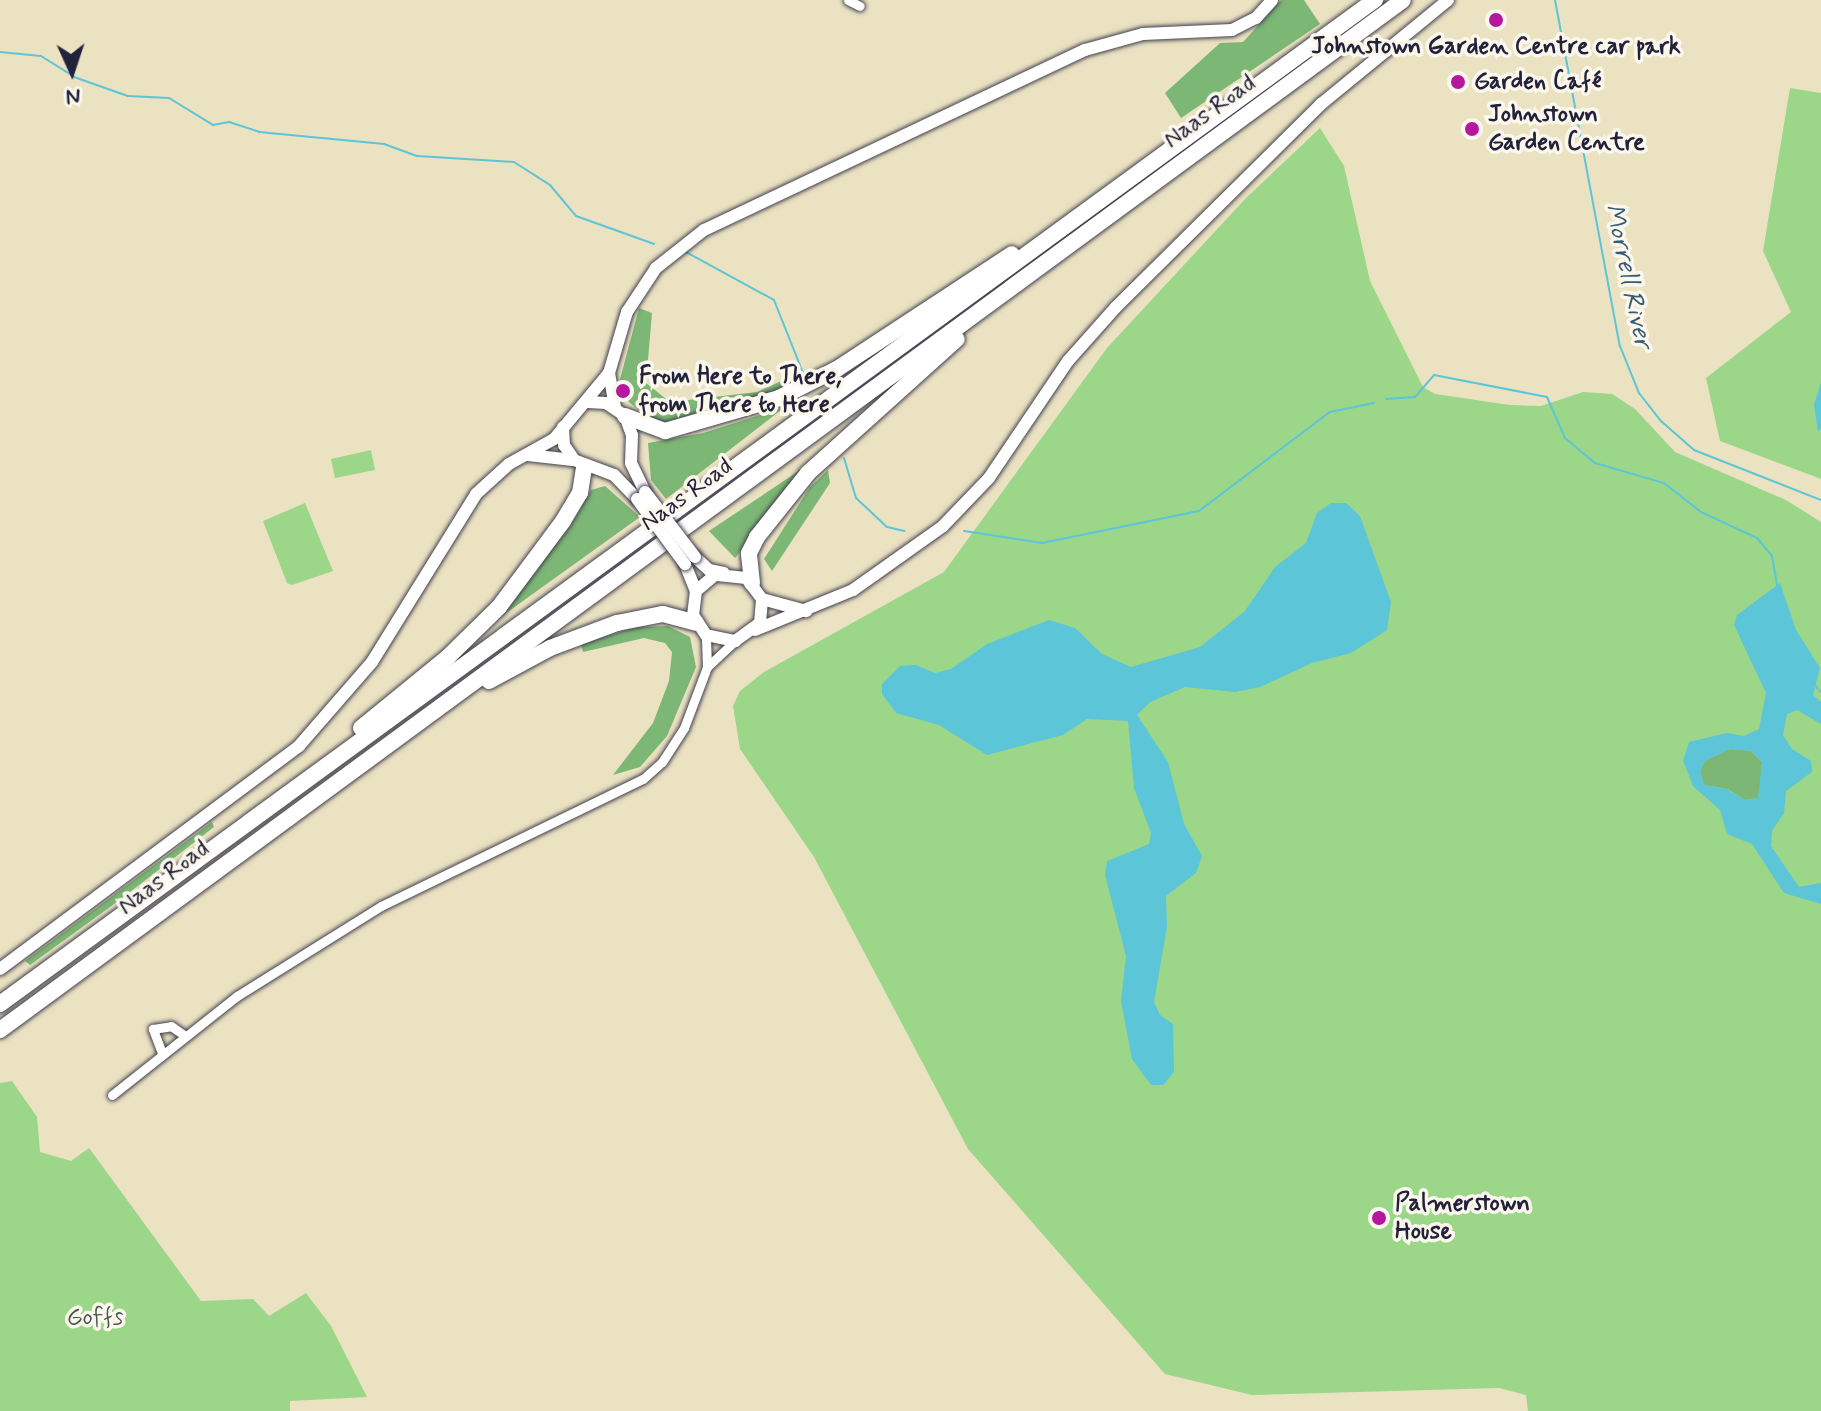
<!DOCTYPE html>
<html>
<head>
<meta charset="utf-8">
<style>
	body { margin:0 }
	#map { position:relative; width:1821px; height:1411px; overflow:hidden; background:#ebe2c2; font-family:Mynerve,sans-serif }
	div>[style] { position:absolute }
	.green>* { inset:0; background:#9bd689 }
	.forest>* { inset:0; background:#7cb775 }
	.water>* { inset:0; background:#5cc5d8 }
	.stream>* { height:2px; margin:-1px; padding:0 1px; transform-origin:1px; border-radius:1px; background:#5cc5d8 }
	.roads { filter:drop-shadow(0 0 2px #403f4f) drop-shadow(0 0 2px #403f4f) }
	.minor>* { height:9px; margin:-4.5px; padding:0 4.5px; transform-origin:4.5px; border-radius:4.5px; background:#fff }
	.tertiary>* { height:12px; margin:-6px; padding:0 6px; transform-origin:6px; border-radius:6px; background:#fff }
	.trunk>* { height:16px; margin:-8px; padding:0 8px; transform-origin:8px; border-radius:8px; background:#fff }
	.bridges { filter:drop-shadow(0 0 2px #403f4f) drop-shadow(0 0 2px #403f4f) }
	.tertiary-bridge>* { height:12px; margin:-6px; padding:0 6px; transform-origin:6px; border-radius:6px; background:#fff }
	.dots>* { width:22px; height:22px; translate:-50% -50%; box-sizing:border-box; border:4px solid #fbf7ec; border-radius:50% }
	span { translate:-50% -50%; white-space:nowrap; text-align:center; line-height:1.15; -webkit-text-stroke:7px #fbf7ec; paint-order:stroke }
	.poi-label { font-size:24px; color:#22223b; font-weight:700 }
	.left { translate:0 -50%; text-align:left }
	.street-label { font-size:24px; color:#22223b }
	.park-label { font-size:24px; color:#465852 }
	.water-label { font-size:26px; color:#365b72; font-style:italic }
	.north { position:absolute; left:32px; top:32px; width:80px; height:80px; -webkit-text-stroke:6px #fbf7ec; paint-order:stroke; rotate:177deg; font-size:22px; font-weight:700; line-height:32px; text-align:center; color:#22223b }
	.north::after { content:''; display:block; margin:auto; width:28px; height:36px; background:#22223b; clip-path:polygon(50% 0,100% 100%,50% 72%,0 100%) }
</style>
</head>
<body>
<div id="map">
	<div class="green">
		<i style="clip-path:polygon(1790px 88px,1821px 93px,1821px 479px,1720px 441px,1706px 378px,1791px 312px,1763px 251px)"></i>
		<i style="clip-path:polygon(1320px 128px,1344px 166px,1370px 281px,1423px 387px,1435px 394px,1510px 405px,1541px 406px,1583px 392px,1612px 394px,1635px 409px,1675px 452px,1786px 500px,1821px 522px,1821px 1411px,1528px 1411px,1526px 1395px,1499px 1388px,1252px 1395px,1165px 1374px,968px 1149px,814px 857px,740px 749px,733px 706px,740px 691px,764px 672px,944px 572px,1107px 348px,1246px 198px)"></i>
		<i style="clip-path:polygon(371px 450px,375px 470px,335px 478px,331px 459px)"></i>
		<i style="clip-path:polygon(305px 503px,333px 571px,292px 585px,287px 583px,263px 521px)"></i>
		<i style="clip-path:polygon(12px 1081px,37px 1117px,40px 1152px,71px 1161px,89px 1148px,201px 1301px,253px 1299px,269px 1316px,306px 1293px,331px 1326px,367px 1397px,290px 1401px,290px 1411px,0 1411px,0 1083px)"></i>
	</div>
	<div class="forest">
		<i style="clip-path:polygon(1281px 0,1304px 0,1320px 24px,1181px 118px,1165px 93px,1220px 43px,1243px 42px)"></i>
		<i style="clip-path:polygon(639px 308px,652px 313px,646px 383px,670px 402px,757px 392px,788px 378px,793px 387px,658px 427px,629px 402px,619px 383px)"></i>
		<i style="clip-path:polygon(785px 407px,666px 499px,651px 480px,648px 443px,703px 433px)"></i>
		<i style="clip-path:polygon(812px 462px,735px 558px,709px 531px)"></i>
		<i style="clip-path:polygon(828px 470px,830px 483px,772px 571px,764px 559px,810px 487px)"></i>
		<i style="clip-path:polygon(605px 486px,640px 517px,484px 629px,570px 526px,591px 490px)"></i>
		<i style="clip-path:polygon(668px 626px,690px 637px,696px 667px,667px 736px,640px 767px,613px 775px,653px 723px,669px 681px,672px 652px,665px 643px,644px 638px,583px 652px,581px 644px,636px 627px)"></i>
		<i style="clip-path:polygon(1730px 749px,1751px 751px,1762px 762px,1759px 798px,1745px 800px,1728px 789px,1704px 785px,1700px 771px,1705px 761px)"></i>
		<i style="clip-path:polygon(212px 822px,214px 827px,121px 899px,30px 965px,25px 961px)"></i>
	</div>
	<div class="water">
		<i style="clip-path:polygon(1821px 382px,1821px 429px,1818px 431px,1814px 405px)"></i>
		<i style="clip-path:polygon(1331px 503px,1346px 503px,1360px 516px,1391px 602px,1387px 630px,1351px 653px,1312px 663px,1260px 687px,1235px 692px,1185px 687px,1150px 702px,1137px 715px,1168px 762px,1184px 824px,1202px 856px,1196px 873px,1166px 896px,1167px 927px,1154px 1002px,1160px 1015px,1173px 1024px,1174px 1072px,1163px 1085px,1151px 1085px,1132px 1059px,1121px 1001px,1126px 956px,1105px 875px,1107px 861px,1149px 844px,1151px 833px,1134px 788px,1128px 721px,1087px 719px,1063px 735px,987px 755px,939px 725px,896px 713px,882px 694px,882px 684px,900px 666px,916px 665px,935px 673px,951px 669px,987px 644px,1049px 620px,1075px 628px,1102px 654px,1131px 667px,1200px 647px,1245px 611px,1275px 567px,1306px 543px,1317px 513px)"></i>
		<i style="clip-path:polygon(evenodd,1780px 583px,1796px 630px,1820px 668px,1813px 695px,1821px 702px,1821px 724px,1797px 710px,1787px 714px,1783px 735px,1792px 749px,1811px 761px,1812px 772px,1786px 791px,1784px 813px,1772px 831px,1771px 846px,1799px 887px,1821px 883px,1821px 904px,1784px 893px,1752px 844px,1727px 834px,1720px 810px,1693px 786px,1683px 761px,1689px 742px,1727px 733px,1744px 736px,1759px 729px,1766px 693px,1734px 625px,1737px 615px,1780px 583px,1730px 749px,1751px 751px,1762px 762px,1758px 798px,1745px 800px,1727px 789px,1704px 785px,1700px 771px,1705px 761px,1730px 749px)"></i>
	</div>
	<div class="stream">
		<i style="left:1555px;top:0;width:352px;rotate:79.4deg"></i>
		<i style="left:1620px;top:346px;width:51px;rotate:68deg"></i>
		<i style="left:1639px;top:393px;width:36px;rotate:52deg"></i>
		<i style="left:1661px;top:421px;width:44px;rotate:41.3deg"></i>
		<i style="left:1694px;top:450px;width:136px;rotate:21.5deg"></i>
		<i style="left:0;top:52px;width:41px;rotate:5.6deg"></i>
		<i style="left:41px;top:56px;width:39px;rotate:32deg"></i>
		<i style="left:74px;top:77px;width:57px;rotate:19.4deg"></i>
		<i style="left:128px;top:96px;width:41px;rotate:2.8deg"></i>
		<i style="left:169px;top:98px;width:52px;rotate:31.5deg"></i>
		<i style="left:213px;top:125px;width:16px;rotate:-11deg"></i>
		<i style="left:229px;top:122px;width:32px;rotate:18deg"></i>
		<i style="left:259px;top:132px;width:126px;rotate:5.5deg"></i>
		<i style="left:384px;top:144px;width:35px;rotate:20deg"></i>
		<i style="left:417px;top:156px;width:97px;rotate:3.5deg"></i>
		<i style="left:514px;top:162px;width:43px;rotate:32.6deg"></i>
		<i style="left:550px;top:185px;width:40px;rotate:50deg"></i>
		<i style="left:576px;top:216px;width:83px;rotate:19.7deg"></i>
		<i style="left:686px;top:252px;width:100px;rotate:28.6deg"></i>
		<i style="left:774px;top:300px;width:79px;rotate:68.3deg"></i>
		<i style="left:1386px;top:399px;width:29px;rotate:-4deg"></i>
		<i style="left:1415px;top:397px;width:29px;rotate:-49deg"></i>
		<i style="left:1434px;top:375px;width:115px;rotate:11deg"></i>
		<i style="left:1547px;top:397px;width:45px;rotate:66.3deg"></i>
		<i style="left:1565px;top:438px;width:39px;rotate:40deg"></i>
		<i style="left:1595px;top:463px;width:72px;rotate:16.2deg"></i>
		<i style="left:1664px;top:483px;width:47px;rotate:38.1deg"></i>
		<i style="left:1701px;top:512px;width:62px;rotate:24.9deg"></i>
		<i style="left:1757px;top:538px;width:23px;rotate:50deg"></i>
		<i style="left:1772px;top:556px;width:29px;rotate:80deg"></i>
		<i style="left:844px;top:458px;width:42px;rotate:73.3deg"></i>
		<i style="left:856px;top:498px;width:42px;rotate:43.1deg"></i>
		<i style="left:887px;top:527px;width:18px;rotate:13deg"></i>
		<i style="left:964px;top:531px;width:79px;rotate:8.7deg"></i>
		<i style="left:1042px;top:543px;width:160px;rotate:-11.5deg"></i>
		<i style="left:1199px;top:511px;width:164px;rotate:-37.1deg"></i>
		<i style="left:1330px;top:412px;width:45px;rotate:-11.6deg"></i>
		<i style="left:1813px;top:683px;width:12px;rotate:48deg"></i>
	</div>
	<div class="roads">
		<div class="minor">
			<i style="left:848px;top:0;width:13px;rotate:27deg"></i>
			<i style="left:707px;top:667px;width:38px;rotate:-43deg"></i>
			<i style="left:162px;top:1053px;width:26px;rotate:-111deg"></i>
			<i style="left:153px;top:1029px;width:18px;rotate:-9deg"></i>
			<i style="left:171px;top:1026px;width:16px;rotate:35deg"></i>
			<i style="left:112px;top:1095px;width:159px;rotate:-38.4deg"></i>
			<i style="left:237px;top:996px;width:170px;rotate:-32deg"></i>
			<i style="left:381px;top:906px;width:291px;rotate:-25.9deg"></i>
			<i style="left:643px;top:779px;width:25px;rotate:-42deg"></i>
			<i style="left:662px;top:762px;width:40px;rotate:-57.1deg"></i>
			<i style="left:684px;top:728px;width:65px;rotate:-69.3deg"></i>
			<i style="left:707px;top:667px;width:32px;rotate:-92deg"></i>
		</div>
		<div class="tertiary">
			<i style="left:588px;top:402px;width:18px;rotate:3deg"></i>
			<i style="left:606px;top:403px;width:23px;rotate:34deg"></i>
			<i style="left:625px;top:416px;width:20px;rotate:70deg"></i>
			<i style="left:632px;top:435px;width:28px;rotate:92deg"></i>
			<i style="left:631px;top:463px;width:32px;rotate:64deg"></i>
			<i style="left:615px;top:407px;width:35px;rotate:-100deg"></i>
			<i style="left:609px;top:373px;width:64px;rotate:-73.6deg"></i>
			<i style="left:627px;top:312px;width:53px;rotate:-56.6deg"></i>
			<i style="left:656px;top:268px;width:61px;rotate:-38.4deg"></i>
			<i style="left:704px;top:230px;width:421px;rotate:-25.3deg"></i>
			<i style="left:1085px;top:50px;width:60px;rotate:-15.4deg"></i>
			<i style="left:1143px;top:34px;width:89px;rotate:-2.6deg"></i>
			<i style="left:1232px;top:30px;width:27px;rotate:-27deg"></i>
			<i style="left:1256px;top:18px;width:24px;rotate:-48deg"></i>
			<i style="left:563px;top:427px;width:18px;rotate:87deg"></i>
			<i style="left:564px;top:445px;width:18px;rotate:56deg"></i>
			<i style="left:574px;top:460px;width:43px;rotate:20.6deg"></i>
			<i style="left:614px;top:475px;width:33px;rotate:46deg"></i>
			<i style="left:528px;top:455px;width:45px;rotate:6.3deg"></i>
			<i style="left:695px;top:557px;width:19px;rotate:43deg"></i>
			<i style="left:709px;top:570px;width:15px;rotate:11deg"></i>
			<i style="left:685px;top:564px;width:29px;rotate:68deg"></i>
			<i style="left:696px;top:591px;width:24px;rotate:97deg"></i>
			<i style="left:693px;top:615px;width:24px;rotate:57deg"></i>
			<i style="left:706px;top:635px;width:30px;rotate:12deg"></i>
			<i style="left:735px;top:641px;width:31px;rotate:-36deg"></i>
			<i style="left:760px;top:623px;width:24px;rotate:-85deg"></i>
			<i style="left:762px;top:599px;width:26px;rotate:-127deg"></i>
			<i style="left:746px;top:578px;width:31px;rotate:-174deg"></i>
			<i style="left:715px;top:575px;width:25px;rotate:140deg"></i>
			<i style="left:762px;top:599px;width:46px;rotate:15.3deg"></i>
			<i style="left:755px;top:630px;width:106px;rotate:-22.2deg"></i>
			<i style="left:853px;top:590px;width:110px;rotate:-35.4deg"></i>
			<i style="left:943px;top:526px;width:66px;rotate:-46.2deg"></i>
			<i style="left:989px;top:478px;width:141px;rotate:-56deg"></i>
			<i style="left:1068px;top:361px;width:72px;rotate:-48.4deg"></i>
			<i style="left:1116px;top:307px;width:289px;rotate:-44.7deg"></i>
			<i style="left:1321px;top:104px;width:164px;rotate:-39.3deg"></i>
			<i style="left:0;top:969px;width:373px;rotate:-36.7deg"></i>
			<i style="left:299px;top:746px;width:111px;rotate:-49deg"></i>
			<i style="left:372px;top:662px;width:198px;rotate:-58.2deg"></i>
			<i style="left:476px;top:494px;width:45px;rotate:-42.3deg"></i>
			<i style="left:509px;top:464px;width:51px;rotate:-29.1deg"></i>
			<i style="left:554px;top:439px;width:86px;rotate:-50.2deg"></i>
		</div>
		<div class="trunk">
			<i style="left:625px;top:416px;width:43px;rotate:20.6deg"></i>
			<i style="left:665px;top:431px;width:119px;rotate:-16.1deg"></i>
			<i style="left:779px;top:398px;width:65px;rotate:-26.6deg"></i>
			<i style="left:837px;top:369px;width:209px;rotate:-33.3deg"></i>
			<i style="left:752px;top:583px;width:30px;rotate:-96deg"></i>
			<i style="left:749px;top:553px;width:18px;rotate:-63deg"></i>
			<i style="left:757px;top:537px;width:82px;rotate:-51.4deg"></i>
			<i style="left:808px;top:473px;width:200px;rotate:-42deg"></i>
			<i style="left:489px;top:681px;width:69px;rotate:-28.4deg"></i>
			<i style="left:550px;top:648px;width:72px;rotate:-20.5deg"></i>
			<i style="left:617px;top:623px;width:47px;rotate:-11.1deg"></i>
			<i style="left:663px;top:614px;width:34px;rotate:15deg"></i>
			<i style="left:361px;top:728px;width:112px;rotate:-39.2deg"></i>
			<i style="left:448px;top:657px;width:71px;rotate:-44.4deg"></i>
			<i style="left:499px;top:607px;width:107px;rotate:-53.3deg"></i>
			<i style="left:563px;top:521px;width:33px;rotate:-59deg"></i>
			<i style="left:580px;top:493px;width:26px;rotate:-81deg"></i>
			<i style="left:0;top:1004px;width:1703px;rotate:-36.14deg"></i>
			<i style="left:0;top:1030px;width:1740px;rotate:-36.28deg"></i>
		</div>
	</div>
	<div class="bridges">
		<div class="tertiary-bridge">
			<i style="left:645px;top:492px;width:82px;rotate:52.4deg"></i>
			<i style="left:637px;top:499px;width:81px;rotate:53.6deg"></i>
		</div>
	</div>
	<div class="dots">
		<i style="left:1496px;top:20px;background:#b5179e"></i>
		<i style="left:1458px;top:82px;background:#b5179e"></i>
		<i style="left:1472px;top:129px;background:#b5179e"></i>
		<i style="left:623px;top:391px;background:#b5179e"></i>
		<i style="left:1379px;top:1218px;background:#b5179e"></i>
	</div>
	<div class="poi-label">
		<span style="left:1496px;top:47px">Johnstown Garden Centre car park</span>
		<span class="left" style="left:1474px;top:82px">Garden Café</span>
		<span class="left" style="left:1488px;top:129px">Johnstown<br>Garden Centre</span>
		<span class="left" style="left:639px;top:391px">From Here to There,<br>from There to Here</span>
		<span class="left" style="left:1395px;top:1218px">Palmerstown<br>House</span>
	</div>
	<div class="street-label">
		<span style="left:1210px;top:112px;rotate:-36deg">Naas Road</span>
		<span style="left:687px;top:495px;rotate:-36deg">Naas Road</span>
		<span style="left:164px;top:878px;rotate:-37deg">Naas Road</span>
	</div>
	<div class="park-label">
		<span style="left:95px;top:1318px">Goffs</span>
	</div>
	<div class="water-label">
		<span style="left:1627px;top:276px;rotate:78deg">Morrell River</span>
	</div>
	<div class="north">N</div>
</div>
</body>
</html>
